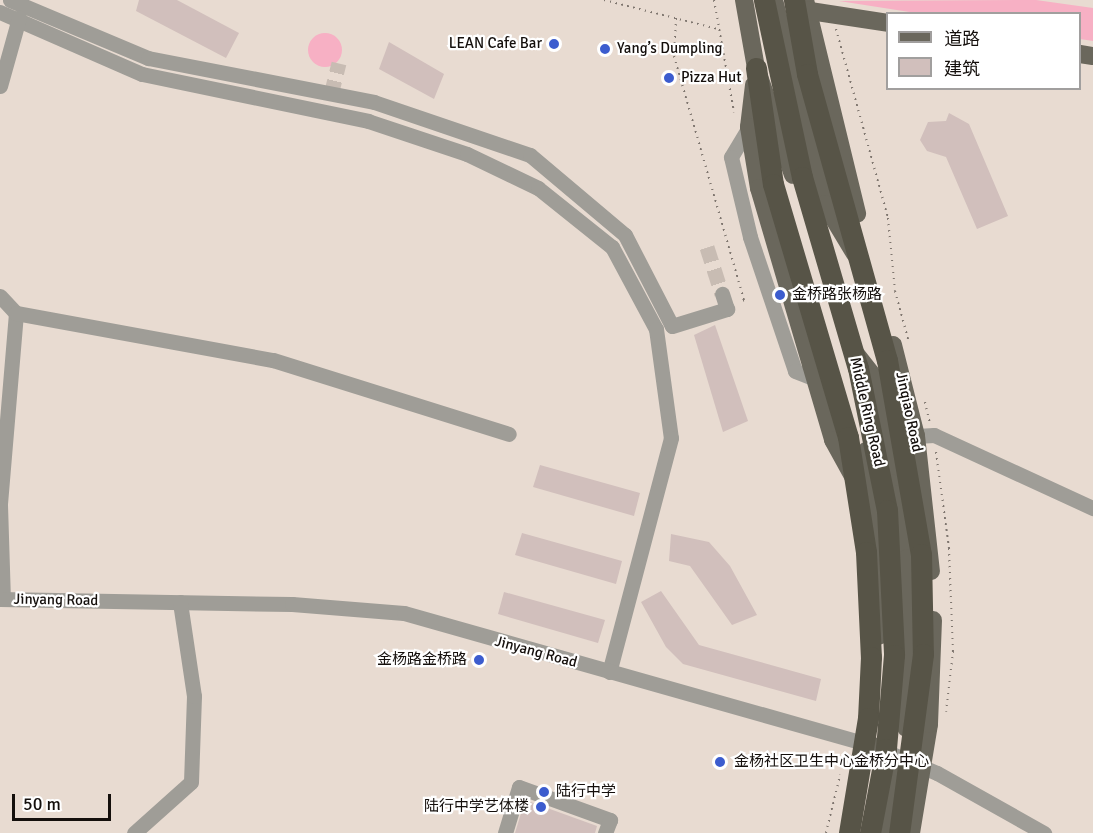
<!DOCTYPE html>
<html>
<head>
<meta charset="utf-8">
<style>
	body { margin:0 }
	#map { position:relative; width:1093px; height:833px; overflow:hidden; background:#e8dbd1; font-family:Signika,"Noto Sans SC",sans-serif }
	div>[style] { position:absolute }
	.green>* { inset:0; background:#f7b0c4 }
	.round { border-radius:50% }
	.building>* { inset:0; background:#d1bfbc }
	.minor-tunnel>* { height:15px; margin-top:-7.5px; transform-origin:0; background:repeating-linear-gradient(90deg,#c8bcb3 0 15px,transparent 0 23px) }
	.path>* { height:2px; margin-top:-1px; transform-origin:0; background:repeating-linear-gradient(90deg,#7f766f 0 1.5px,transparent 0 6px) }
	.minor>* { height:15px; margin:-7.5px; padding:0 7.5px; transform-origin:7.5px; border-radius:7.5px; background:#9f9d97 }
	.major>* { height:18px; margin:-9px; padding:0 9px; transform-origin:9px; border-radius:9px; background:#6a675c }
	.highway>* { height:21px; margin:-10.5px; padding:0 10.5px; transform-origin:10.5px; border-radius:10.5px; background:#575447 }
	.highway-bridge>* { height:21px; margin:-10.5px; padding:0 10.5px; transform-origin:10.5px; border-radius:10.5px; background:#575447 }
	.dots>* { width:16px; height:16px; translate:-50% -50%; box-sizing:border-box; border:3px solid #fff; border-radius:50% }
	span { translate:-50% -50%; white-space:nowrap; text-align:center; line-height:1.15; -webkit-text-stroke:4.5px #fff; paint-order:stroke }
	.poi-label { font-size:15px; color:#140f0c }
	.right { translate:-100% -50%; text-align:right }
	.left { translate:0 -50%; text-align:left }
	.street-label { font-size:15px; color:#140f0c }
	.legend { position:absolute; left:886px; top:12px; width:195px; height:78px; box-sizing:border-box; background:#fff; border:2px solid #a19f9e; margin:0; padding:8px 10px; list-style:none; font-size:18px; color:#140f0c }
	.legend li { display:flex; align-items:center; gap:12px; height:30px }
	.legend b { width:30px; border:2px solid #a19f9e }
	.scale { position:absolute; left:12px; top:794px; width:99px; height:27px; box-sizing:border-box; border:3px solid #140f0c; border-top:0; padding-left:8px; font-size:18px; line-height:21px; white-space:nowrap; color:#140f0c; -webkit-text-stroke:4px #fff; paint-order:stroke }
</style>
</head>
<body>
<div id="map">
	<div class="green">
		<i style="clip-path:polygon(1036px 0,1093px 8px,1093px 41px,1080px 39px,1080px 14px,916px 13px,839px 1px)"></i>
		<i class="round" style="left:308px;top:33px;width:34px;height:34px"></i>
	</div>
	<div class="building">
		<i style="clip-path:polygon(139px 0,177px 0,239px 33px,226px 58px,136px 11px)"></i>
		<i style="clip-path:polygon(389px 42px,444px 74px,434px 99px,379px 69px)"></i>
		<i style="clip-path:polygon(949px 113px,969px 124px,1008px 216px,977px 229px,946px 157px,927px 151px,920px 140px,928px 122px,946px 121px)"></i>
		<i style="clip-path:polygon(715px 325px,748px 421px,723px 432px,694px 335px)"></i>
		<i style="clip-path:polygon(540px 465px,640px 493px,634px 516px,533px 487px)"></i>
		<i style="clip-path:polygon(522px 533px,622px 561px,616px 584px,515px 555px)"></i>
		<i style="clip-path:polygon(671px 534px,709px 542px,730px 566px,757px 615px,732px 625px,690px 566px,669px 561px)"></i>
		<i style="clip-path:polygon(661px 591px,699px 645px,821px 679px,816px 701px,683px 664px,666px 647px,641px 602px)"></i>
		<i style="clip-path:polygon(504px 592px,605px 620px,598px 643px,498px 614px)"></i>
		<i style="clip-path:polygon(525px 800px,597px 826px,595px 833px,515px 833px)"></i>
	</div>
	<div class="minor-tunnel">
		<i style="left:331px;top:95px;width:33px;rotate:-76deg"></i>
		<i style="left:707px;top:247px;width:49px;rotate:72.3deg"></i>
	</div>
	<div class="path">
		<i style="left:604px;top:0;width:118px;rotate:14.3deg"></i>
		<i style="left:714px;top:0;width:114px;rotate:79.9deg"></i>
		<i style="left:676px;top:18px;width:38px;rotate:93deg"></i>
		<i style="left:674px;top:56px;width:254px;rotate:74deg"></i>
		<i style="left:744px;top:300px;width:4px;rotate:153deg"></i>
		<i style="left:836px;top:29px;width:196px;rotate:74.6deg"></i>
		<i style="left:888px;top:218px;width:73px;rotate:84.5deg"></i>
		<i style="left:895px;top:291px;width:50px;rotate:74.8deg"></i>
		<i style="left:925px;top:402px;width:22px;rotate:77deg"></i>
		<i style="left:936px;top:452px;width:97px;rotate:82.3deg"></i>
		<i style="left:949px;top:548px;width:103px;rotate:87.8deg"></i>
		<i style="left:953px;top:651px;width:61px;rotate:96.5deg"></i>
		<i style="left:826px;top:833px;width:60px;rotate:-76.4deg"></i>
	</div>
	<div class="minor">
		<i style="left:10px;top:0;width:150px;rotate:22.8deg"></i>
		<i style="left:148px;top:58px;width:230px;rotate:11deg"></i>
		<i style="left:374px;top:102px;width:165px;rotate:18.8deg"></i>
		<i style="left:530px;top:155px;width:124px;rotate:40.1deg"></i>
		<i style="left:625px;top:235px;width:102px;rotate:62.7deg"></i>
		<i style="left:672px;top:326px;width:58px;rotate:-17.2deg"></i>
		<i style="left:727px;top:309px;width:16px;rotate:-108deg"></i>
		<i style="left:0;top:12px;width:155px;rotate:23.6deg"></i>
		<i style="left:142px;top:74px;width:231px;rotate:11.7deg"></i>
		<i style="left:368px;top:121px;width:104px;rotate:18.4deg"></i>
		<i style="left:467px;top:154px;width:79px;rotate:25.6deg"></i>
		<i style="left:538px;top:188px;width:95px;rotate:38.6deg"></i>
		<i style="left:612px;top:247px;width:93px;rotate:61.8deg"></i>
		<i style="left:656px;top:329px;width:110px;rotate:82.2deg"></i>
		<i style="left:671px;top:438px;width:242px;rotate:104.8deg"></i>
		<i style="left:0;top:86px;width:71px;rotate:-74.4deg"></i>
		<i style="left:749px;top:127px;width:35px;rotate:121deg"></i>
		<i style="left:731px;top:157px;width:82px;rotate:76.6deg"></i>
		<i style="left:750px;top:237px;width:141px;rotate:71.4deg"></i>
		<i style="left:795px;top:371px;width:22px;rotate:21deg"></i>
		<i style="left:0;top:296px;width:23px;rotate:47deg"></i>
		<i style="left:16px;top:313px;width:193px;rotate:94.8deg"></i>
		<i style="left:0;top:505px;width:94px;rotate:88.2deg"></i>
		<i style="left:16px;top:313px;width:261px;rotate:10.4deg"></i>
		<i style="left:273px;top:360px;width:247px;rotate:17.4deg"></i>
		<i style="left:916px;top:436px;width:18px;rotate:-3deg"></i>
		<i style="left:934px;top:435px;width:175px;rotate:24.7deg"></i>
		<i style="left:0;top:599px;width:292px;rotate:1deg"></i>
		<i style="left:292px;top:604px;width:112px;rotate:4.6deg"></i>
		<i style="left:404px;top:613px;width:487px;rotate:15.8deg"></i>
		<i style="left:873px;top:746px;width:69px;rotate:22.9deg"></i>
		<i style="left:937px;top:773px;width:123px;rotate:29.3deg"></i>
		<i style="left:134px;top:833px;width:76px;rotate:-41.8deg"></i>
		<i style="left:191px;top:782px;width:86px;rotate:-88deg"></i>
		<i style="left:194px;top:696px;width:95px;rotate:-98.5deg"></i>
		<i style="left:505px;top:833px;width:48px;rotate:-73.1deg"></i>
		<i style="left:519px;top:787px;width:97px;rotate:19.9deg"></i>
		<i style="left:610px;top:820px;width:14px;rotate:111deg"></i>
	</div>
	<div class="major">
		<i style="left:744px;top:0;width:69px;rotate:80deg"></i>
		<i style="left:756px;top:68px;width:113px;rotate:70.9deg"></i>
		<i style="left:774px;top:0;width:210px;rotate:76deg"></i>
		<i style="left:825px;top:204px;width:58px;rotate:59deg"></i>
		<i style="left:805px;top:0;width:220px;rotate:76.3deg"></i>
		<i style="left:797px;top:9px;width:92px;rotate:8.7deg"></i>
		<i style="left:1080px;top:54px;width:13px;rotate:9deg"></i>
		<i style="left:754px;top:85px;width:42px;rotate:96.8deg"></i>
		<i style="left:749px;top:127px;width:62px;rotate:80.7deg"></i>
		<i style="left:759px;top:188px;width:263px;rotate:73.6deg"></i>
		<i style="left:833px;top:440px;width:43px;rotate:61.1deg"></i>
		<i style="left:893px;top:345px;width:94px;rotate:75.8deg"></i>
		<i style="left:916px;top:436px;width:136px;rotate:83.7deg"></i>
		<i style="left:852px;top:349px;width:36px;rotate:52deg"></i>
		<i style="left:874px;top:377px;width:120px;rotate:77.9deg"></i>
		<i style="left:899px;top:494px;width:12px;rotate:-121deg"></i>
		<i style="left:866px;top:451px;width:185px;rotate:85.6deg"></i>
		<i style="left:899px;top:494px;width:64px;rotate:82.9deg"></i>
		<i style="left:907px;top:558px;width:170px;rotate:90.3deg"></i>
		<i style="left:873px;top:746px;width:25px;rotate:47deg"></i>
		<i style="left:890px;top:764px;width:21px;rotate:76deg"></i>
		<i style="left:895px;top:784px;width:50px;rotate:100.4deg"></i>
		<i style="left:911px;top:833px;width:110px;rotate:-80.6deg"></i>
		<i style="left:929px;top:724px;width:104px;rotate:-87.8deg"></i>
	</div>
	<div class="highway">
		<i style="left:756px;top:68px;width:117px;rotate:81.7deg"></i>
	</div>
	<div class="highway-bridge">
		<i style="left:764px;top:0;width:181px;rotate:77.9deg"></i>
		<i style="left:802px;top:177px;width:199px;rotate:73.7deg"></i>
		<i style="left:858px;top:368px;width:145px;rotate:78.5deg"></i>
		<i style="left:887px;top:510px;width:145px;rotate:87.2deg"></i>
		<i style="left:894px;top:655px;width:94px;rotate:94.9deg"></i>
		<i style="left:886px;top:749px;width:86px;rotate:100.8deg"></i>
		<i style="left:794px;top:0;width:75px;rotate:80deg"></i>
		<i style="left:807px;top:74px;width:297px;rotate:74.4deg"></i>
		<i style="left:887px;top:360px;width:197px;rotate:80.1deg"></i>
		<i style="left:921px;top:554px;width:100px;rotate:88.9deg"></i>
		<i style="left:923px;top:654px;width:181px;rotate:97.6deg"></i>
		<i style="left:773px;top:184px;width:264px;rotate:73.5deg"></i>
		<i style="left:848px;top:437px;width:116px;rotate:81.1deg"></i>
		<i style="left:866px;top:552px;width:105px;rotate:87.3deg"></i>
		<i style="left:871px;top:657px;width:61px;rotate:92.8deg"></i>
		<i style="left:868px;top:718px;width:117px;rotate:99.4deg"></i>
	</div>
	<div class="dots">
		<i style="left:554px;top:44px;background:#3c5cce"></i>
		<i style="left:605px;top:49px;background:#3c5cce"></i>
		<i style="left:669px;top:78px;background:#3c5cce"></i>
		<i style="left:780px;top:295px;background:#3c5cce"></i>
		<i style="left:479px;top:660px;background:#3c5cce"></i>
		<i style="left:720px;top:762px;background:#3c5cce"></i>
		<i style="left:544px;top:792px;background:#3c5cce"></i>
		<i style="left:541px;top:807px;background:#3c5cce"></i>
	</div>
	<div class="poi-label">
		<span class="right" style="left:542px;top:44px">LEAN Cafe Bar</span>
		<span class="left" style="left:617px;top:49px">Yang’s Dumpling</span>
		<span class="left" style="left:681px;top:78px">Pizza Hut</span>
		<span class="left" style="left:792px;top:295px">金桥路张杨路</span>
		<span class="right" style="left:467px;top:660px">金杨路金桥路</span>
		<span class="left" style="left:734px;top:762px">金杨社区卫生中心金桥分中心</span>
		<span class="left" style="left:556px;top:792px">陆行中学</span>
		<span class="right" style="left:529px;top:807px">陆行中学艺体楼</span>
	</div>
	<div class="street-label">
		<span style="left:867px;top:412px;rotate:77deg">Middle Ring Road</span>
		<span style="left:909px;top:412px;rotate:78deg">Jinqiao Road</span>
		<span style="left:56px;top:600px;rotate:1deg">Jinyang Road</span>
		<span style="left:536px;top:652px;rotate:15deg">Jinyang Road</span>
	</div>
	<ul class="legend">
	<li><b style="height:8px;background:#6a675c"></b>道路</li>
	<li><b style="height:16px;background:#d1bfbc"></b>建筑</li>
	</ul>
	<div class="scale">50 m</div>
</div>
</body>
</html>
